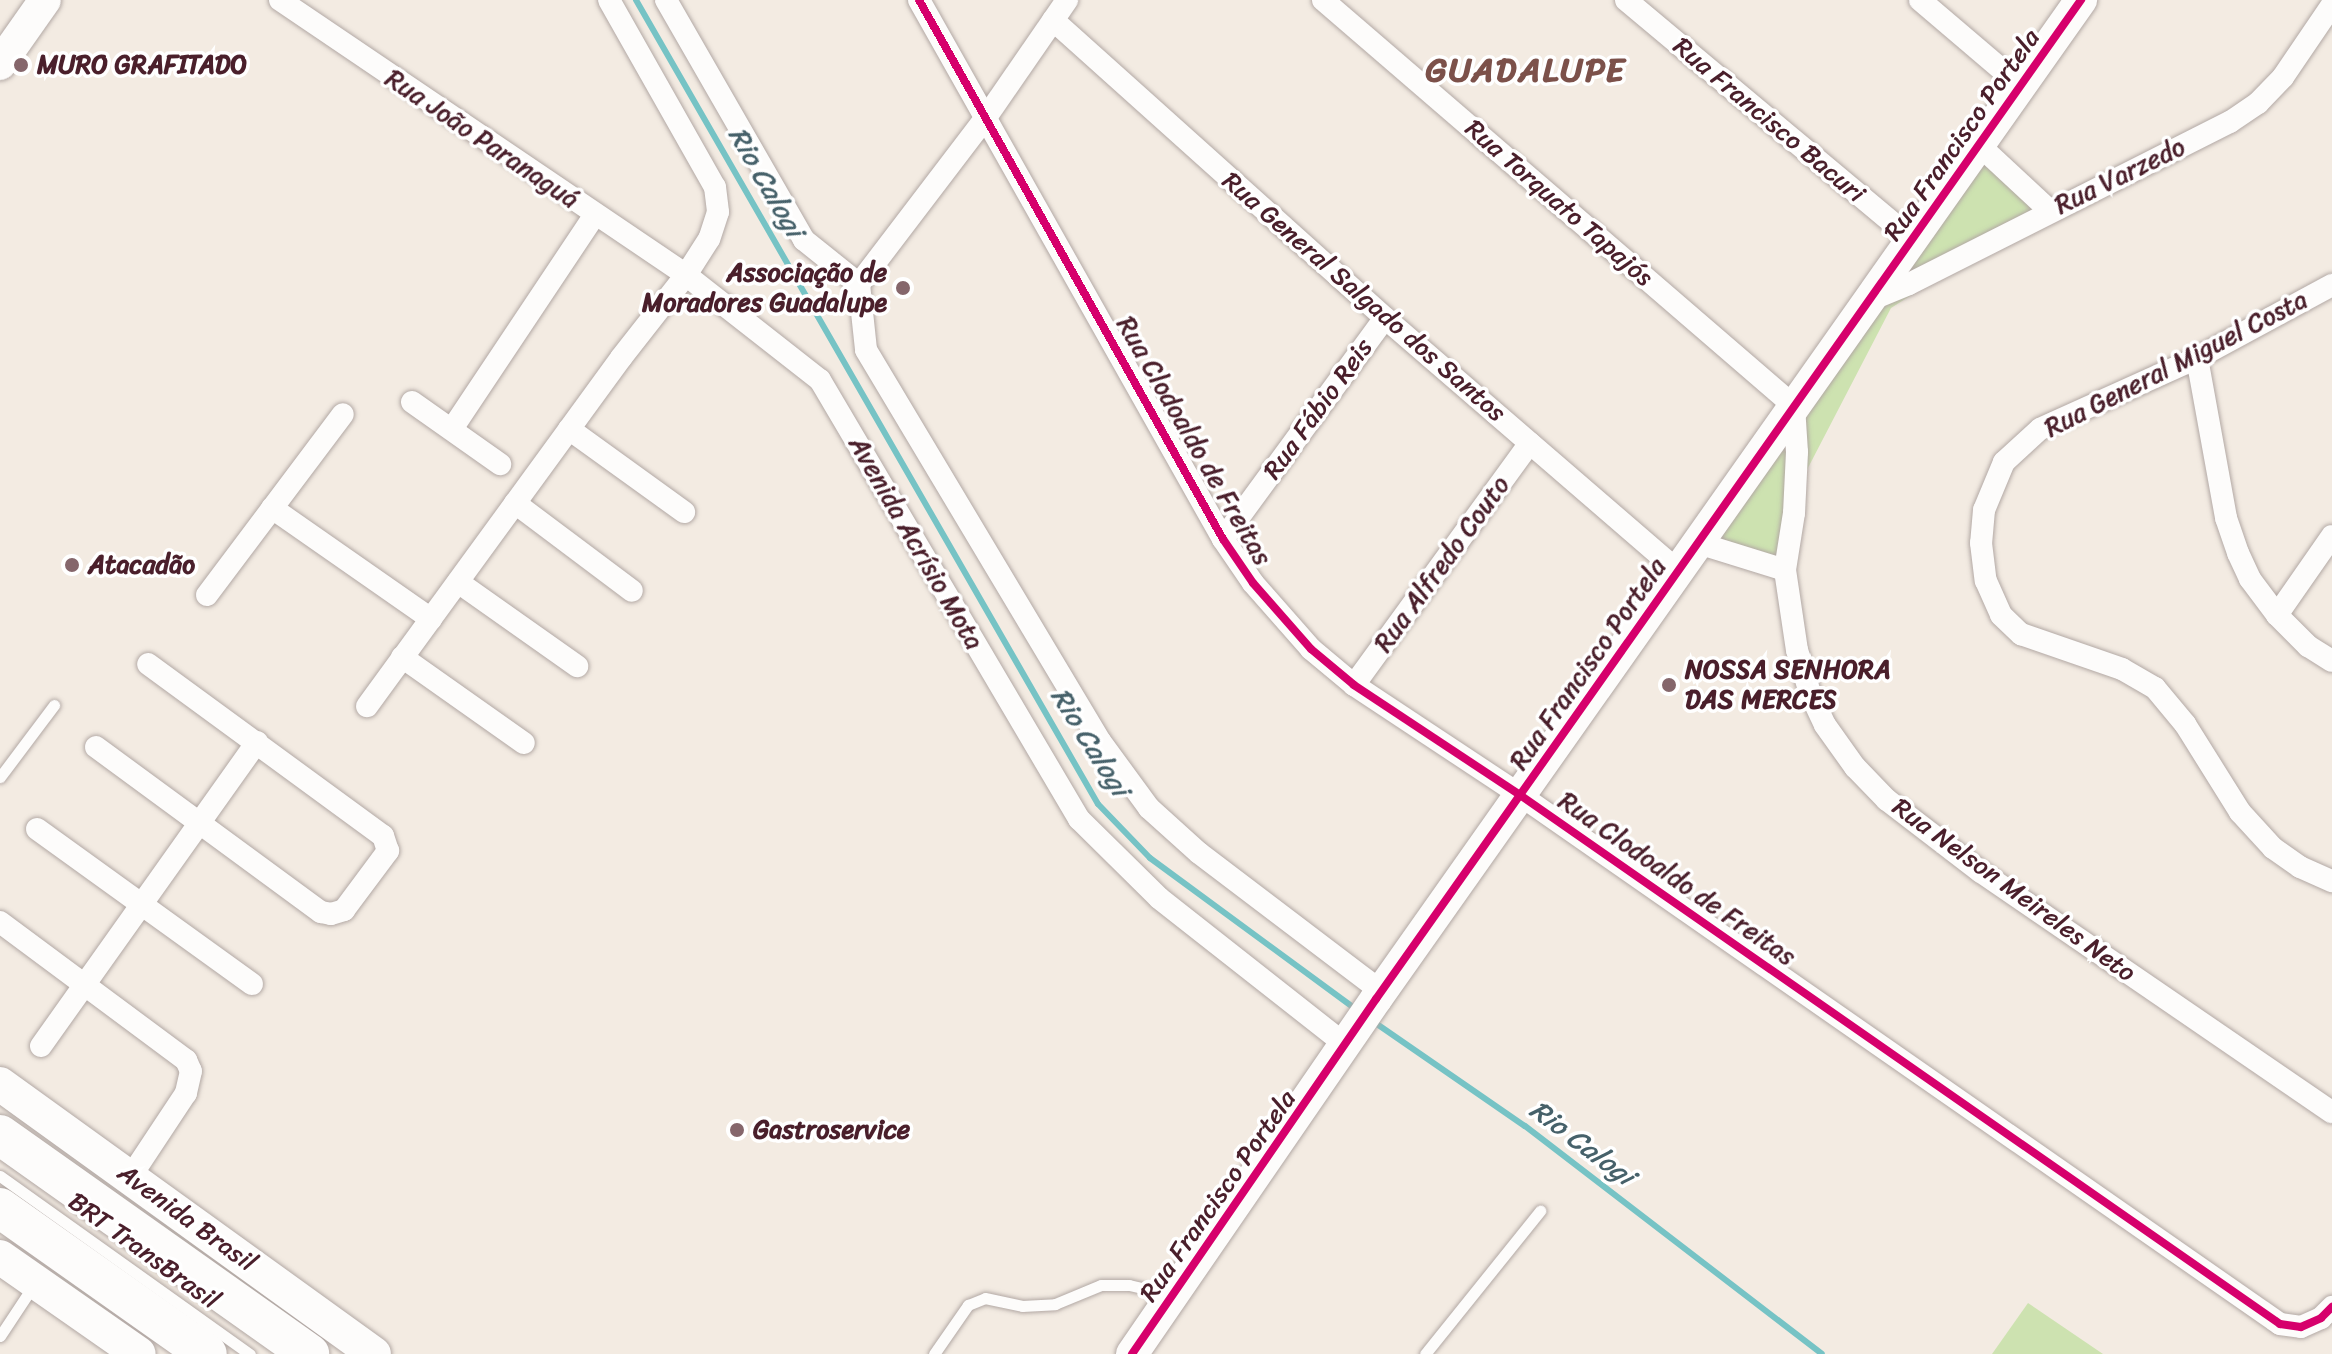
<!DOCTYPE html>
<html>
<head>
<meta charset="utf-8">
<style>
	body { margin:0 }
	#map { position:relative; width:2332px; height:1354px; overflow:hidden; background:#f3ebe2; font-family:Sriracha,sans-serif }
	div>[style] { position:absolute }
	.green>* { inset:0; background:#cde2b0 }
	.stream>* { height:6px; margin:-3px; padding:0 3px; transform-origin:3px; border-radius:3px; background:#76c3c5 }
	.roads { filter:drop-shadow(0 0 2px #b2a8a4) drop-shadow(0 0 2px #b2a8a4) }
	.lane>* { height:11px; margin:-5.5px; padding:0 5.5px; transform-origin:5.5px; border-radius:5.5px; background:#fdfcfb }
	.street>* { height:22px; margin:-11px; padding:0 11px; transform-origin:11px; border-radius:11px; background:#fdfcfb }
	.secondary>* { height:32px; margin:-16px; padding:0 16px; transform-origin:16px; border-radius:16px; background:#fdfcfb }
	.primary>* { height:34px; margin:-17px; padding:0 17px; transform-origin:17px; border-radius:17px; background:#fdfcfb }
	.highway>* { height:40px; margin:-20px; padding:0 20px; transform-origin:20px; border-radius:20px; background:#fdfcfb }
	.cycleway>* { height:8px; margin:-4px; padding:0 4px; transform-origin:4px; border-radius:4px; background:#d6006c }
	.dots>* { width:22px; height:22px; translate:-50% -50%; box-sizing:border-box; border:4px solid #fff; border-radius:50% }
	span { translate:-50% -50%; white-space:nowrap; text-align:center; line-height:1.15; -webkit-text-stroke:7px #fff; paint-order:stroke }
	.poi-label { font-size:26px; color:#4a1f2b; font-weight:700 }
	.left { translate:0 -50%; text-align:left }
	.right { translate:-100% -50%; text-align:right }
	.street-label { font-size:26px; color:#4a1f2b }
	.water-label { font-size:28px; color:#46616a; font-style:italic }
	.district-label { font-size:34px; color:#7c514a; font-weight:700; letter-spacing:2px }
</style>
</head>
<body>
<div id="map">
	<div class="green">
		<i style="clip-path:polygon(1977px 148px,2046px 210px,1891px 308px,1783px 516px,1782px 565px,1714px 540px)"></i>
		<i style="clip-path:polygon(2028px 1303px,2103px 1354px,1992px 1354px)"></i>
	</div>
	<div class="stream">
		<i style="left:636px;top:0;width:927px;rotate:60.12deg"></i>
		<i style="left:1098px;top:804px;width:75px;rotate:46.1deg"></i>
		<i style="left:1150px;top:858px;width:258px;rotate:36.3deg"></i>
		<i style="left:1374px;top:1022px;width:183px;rotate:34.6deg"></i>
		<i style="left:1525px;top:1126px;width:374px;rotate:37.5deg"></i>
	</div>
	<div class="roads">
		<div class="lane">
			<i style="left:0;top:777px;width:90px;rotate:-53.1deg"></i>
			<i style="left:0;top:1176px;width:307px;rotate:35.5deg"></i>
			<i style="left:0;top:1336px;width:60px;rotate:-56.6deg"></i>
			<i style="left:934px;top:1354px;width:60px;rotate:-55.2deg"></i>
			<i style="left:968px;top:1305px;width:18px;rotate:-22deg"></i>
			<i style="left:985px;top:1298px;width:38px;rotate:12deg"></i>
			<i style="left:1022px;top:1306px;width:33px;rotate:-3deg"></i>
			<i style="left:1055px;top:1304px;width:50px;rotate:-22.4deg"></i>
			<i style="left:1101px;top:1285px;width:28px"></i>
			<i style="left:1129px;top:1285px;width:40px;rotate:13deg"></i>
			<i style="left:1425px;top:1354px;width:184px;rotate:-51.2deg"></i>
		</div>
		<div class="street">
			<i style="left:280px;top:0;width:490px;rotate:34.1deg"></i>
			<i style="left:686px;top:275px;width:105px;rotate:128.1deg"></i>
			<i style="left:621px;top:358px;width:431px;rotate:126.1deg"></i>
			<i style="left:609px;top:0;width:215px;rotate:60.5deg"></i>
			<i style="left:715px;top:187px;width:25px;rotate:83deg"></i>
			<i style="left:718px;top:212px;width:28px;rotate:108deg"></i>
			<i style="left:709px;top:239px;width:43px;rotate:122.6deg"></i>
			<i style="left:686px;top:275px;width:170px;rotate:38.1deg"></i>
			<i style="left:820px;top:380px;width:510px;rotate:59.46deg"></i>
			<i style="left:1079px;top:819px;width:112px;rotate:44.6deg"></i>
			<i style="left:1159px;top:898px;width:238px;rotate:38.2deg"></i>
			<i style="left:666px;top:0;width:277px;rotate:60.1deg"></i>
			<i style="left:804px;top:240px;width:70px;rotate:38.7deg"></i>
			<i style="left:859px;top:284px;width:66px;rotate:83.9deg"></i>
			<i style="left:866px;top:350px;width:456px;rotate:59.1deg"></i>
			<i style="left:1100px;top:741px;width:83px;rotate:53.8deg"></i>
			<i style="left:1149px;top:808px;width:67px;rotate:42deg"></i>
			<i style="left:1199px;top:853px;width:228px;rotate:37.2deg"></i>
			<i style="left:919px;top:0;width:619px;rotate:60.58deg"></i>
			<i style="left:1223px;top:539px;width:53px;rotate:55.7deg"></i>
			<i style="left:1253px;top:583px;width:88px;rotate:48.7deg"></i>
			<i style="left:1311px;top:649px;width:56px;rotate:39.9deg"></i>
			<i style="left:1354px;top:685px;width:199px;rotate:33.5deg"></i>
			<i style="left:1520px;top:795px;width:926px;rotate:34.84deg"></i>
			<i style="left:2280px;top:1324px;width:21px;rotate:8deg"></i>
			<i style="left:2301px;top:1327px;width:22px;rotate:-24deg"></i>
			<i style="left:2321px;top:1318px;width:16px;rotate:-45deg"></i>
			<i style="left:1323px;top:0;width:622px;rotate:40.76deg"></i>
			<i style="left:1794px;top:406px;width:46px;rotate:86.3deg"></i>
			<i style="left:1797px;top:452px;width:61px;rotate:92.8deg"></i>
			<i style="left:1794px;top:513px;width:58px;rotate:99deg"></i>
			<i style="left:1785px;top:570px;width:81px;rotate:81.5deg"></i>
			<i style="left:1797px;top:650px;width:45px;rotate:73.2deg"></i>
			<i style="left:1810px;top:693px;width:35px;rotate:65deg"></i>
			<i style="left:1825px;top:725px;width:52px;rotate:54.5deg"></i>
			<i style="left:1855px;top:767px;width:46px;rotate:45.9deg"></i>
			<i style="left:1887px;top:800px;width:118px;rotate:37.5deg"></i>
			<i style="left:1981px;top:872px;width:425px;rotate:34.4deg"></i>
			<i style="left:1626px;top:0;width:373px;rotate:39.9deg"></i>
			<i style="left:1920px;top:0;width:133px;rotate:40.4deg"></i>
			<i style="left:1053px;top:20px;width:446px;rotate:41.9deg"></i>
			<i style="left:1385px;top:318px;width:387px;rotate:40.8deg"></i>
			<i style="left:1979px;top:145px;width:97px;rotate:42.9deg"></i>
			<i style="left:859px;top:284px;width:211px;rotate:-52.7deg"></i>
			<i style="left:987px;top:116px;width:141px;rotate:-55.4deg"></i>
			<i style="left:2332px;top:285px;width:153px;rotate:151.6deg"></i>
			<i style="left:2197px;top:358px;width:172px;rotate:155.7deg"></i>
			<i style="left:2040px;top:429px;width:49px;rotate:137.5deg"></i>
			<i style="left:2004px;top:462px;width:52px;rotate:112.6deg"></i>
			<i style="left:1984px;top:510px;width:33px;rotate:95deg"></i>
			<i style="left:1981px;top:543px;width:38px;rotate:83deg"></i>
			<i style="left:1986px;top:581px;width:37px;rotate:66deg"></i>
			<i style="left:2001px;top:615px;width:28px;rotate:44deg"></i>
			<i style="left:2021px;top:634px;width:107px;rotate:19.1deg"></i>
			<i style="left:2122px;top:669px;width:38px;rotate:30deg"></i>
			<i style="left:2155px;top:688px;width:47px;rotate:50.2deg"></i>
			<i style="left:2185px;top:724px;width:104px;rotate:58deg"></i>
			<i style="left:2240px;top:812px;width:49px;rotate:47.5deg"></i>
			<i style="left:2273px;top:848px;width:33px;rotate:35deg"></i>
			<i style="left:2300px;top:867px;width:35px;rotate:24deg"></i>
			<i style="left:1870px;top:300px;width:42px;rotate:-22.3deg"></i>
			<i style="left:1909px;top:284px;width:360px;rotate:-26.8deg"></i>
			<i style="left:2230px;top:122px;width:34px;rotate:-34deg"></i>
			<i style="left:2258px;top:103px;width:36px;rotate:-46deg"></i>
			<i style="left:2283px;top:77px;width:87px;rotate:-55.8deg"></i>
			<i style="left:2197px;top:358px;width:163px;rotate:79.7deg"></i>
			<i style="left:2226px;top:518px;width:37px;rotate:71deg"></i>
			<i style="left:2238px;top:553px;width:29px;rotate:65deg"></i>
			<i style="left:2250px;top:579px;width:45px;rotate:53.1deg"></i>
			<i style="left:2277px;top:615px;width:44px;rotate:45deg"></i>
			<i style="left:2308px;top:646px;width:28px;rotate:32deg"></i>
			<i style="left:412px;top:402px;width:108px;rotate:35.2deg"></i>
			<i style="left:452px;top:429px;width:256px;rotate:-56.3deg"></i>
			<i style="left:569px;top:429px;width:142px;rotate:35.8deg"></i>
			<i style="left:515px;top:503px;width:146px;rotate:36.9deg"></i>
			<i style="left:272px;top:508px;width:194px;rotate:34.9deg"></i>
			<i style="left:1223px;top:539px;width:274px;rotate:-53.8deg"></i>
			<i style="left:1698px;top:543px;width:91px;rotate:17.2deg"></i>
			<i style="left:458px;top:582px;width:146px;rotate:35.2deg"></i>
			<i style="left:207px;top:595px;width:226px;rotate:-53.1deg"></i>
			<i style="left:2277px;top:615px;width:96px;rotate:-55.2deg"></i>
			<i style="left:402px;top:657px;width:149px;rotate:35.2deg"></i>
			<i style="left:1354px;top:685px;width:299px;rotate:-54deg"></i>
			<i style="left:96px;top:747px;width:279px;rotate:36.3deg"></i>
			<i style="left:321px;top:912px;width:10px;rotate:11deg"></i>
			<i style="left:331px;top:914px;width:14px;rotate:-17deg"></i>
			<i style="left:344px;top:910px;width:74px;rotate:-53.3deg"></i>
			<i style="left:388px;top:851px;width:16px;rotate:-108deg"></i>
			<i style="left:383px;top:836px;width:291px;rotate:-143.8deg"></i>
			<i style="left:37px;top:829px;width:265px;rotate:35.8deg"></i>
			<i style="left:0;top:922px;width:232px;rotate:36.6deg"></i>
			<i style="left:186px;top:1060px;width:12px;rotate:66deg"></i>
			<i style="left:191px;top:1071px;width:23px;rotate:103deg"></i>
			<i style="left:186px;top:1093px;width:100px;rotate:123.5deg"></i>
			<i style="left:41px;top:1046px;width:373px;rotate:-54.6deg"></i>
		</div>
		<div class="secondary">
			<i style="left:0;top:64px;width:78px;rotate:-54.9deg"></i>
			<i style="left:1132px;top:1354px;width:431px;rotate:-55.5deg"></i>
			<i style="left:1376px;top:999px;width:1223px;rotate:-54.79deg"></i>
		</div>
		<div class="primary">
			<i style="left:0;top:1084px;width:461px;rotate:35.8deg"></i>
			<i style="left:0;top:1257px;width:169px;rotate:34.9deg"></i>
		</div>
		<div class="highway">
			<i style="left:0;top:1135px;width:379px;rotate:35.3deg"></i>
			<i style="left:0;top:1208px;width:253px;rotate:35.2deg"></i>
		</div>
	</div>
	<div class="cycleway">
		<i style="left:919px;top:0;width:619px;rotate:60.58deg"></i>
		<i style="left:1223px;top:539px;width:53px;rotate:55.7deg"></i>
		<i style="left:1253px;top:583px;width:88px;rotate:48.7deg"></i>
		<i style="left:1311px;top:649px;width:56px;rotate:39.9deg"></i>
		<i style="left:1354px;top:685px;width:199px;rotate:33.5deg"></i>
		<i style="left:1520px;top:795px;width:926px;rotate:34.84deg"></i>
		<i style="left:2280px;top:1324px;width:21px;rotate:8deg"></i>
		<i style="left:2301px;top:1327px;width:22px;rotate:-24deg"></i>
		<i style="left:2321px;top:1318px;width:16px;rotate:-45deg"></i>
		<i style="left:1132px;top:1354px;width:431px;rotate:-55.5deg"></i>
		<i style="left:1376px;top:999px;width:1223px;rotate:-54.79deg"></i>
	</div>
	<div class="dots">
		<i style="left:21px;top:65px;background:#85666b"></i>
		<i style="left:903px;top:288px;background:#85666b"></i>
		<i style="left:72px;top:565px;background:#85666b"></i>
		<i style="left:1669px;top:685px;background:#85666b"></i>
		<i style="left:737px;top:1130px;background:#85666b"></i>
	</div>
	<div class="poi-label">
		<span class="left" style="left:37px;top:65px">MURO GRAFITADO</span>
		<span class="right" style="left:887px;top:288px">Associação de<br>Moradores Guadalupe</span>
		<span class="left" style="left:88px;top:565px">Atacadão</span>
		<span class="left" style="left:1685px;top:685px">NOSSA SENHORA<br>DAS MERCES</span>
		<span class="left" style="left:753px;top:1130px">Gastroservice</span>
	</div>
	<div class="street-label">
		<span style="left:1769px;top:120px;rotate:40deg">Rua Francisco Bacuri</span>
		<span style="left:1962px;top:135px;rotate:-55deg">Rua Francisco Portela</span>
		<span style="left:482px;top:139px;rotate:34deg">Rua João Paranaguá</span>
		<span style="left:2120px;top:176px;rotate:-26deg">Rua Varzedo</span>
		<span style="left:1559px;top:203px;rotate:41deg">Rua Torquato Tapajós</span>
		<span style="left:1364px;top:297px;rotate:41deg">Rua General Salgado dos Santos</span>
		<span style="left:2176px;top:364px;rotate:-27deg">Rua General Miguel Costa</span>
		<span style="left:1318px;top:409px;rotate:-54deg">Rua Fábio Reis</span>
		<span style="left:1194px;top:441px;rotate:60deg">Rua Clodoaldo de Freitas</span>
		<span style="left:916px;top:543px;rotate:60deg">Avenida Acrísio Mota</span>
		<span style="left:1442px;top:564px;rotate:-54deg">Rua Alfredo Couto</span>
		<span style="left:1588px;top:664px;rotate:-55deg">Rua Francisco Portela</span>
		<span style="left:1677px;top:879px;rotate:35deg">Rua Clodoaldo de Freitas</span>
		<span style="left:2014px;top:890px;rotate:36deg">Rua Nelson Meireles Neto</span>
		<span style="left:1218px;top:1196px;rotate:-55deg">Rua Francisco Portela</span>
		<span style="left:187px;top:1218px;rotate:36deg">Avenida Brasil</span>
		<span style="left:144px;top:1251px;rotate:36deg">BRT TransBrasil</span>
	</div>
	<div class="water-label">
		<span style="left:766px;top:182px;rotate:60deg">Rio Calogi</span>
		<span style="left:1090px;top:742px;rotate:58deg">Rio Calogi</span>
		<span style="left:1582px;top:1143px;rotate:37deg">Rio Calogi</span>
	</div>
	<div class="district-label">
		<span style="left:1526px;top:71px">GUADALUPE</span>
	</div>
</div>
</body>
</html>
